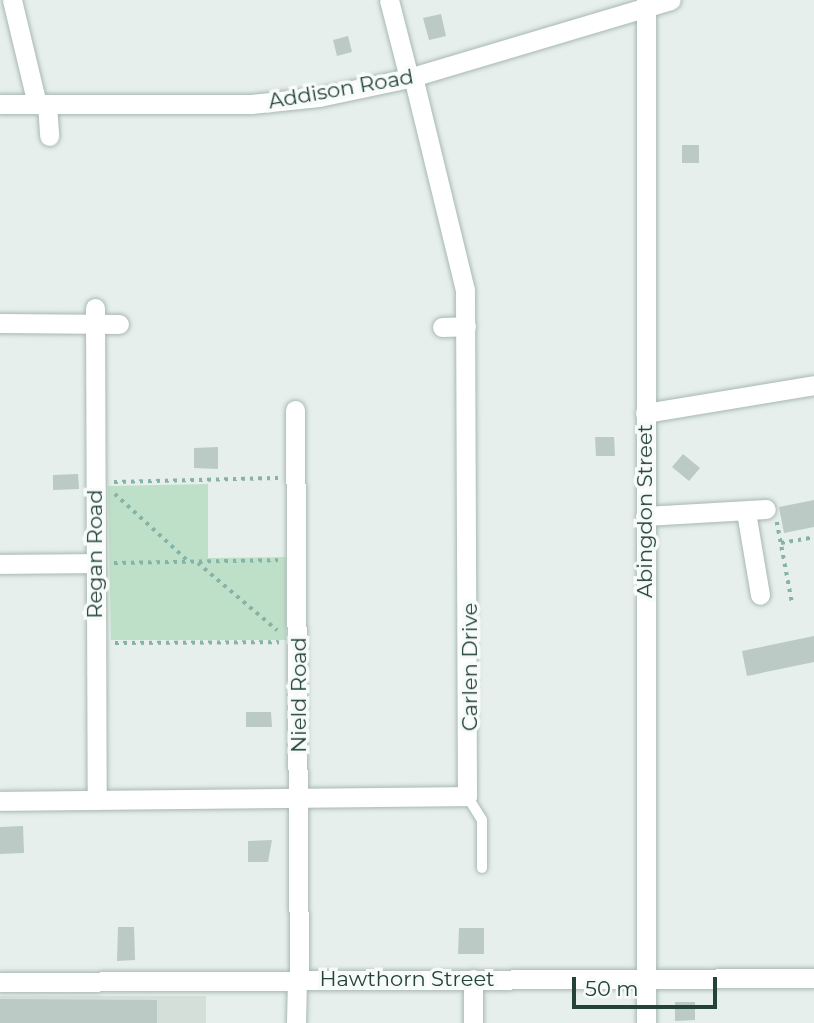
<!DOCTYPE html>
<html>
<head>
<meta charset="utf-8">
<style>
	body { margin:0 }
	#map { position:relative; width:814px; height:1023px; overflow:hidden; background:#e6efeb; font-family:Montserrat,sans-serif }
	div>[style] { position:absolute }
	.built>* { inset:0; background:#d4dfda }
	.green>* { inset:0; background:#bfe0c8 }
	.building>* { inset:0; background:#bbcac4 }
	.path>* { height:3.5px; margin-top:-1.75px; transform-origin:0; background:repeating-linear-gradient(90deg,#86b3a5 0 3.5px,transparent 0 8.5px) }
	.roads { filter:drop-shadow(0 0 2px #a8b8b2) drop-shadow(0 0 2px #a8b8b2) }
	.lane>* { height:10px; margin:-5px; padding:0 5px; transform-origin:5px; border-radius:5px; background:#fff }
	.street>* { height:19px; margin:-9.5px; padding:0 9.5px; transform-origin:9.5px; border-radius:9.5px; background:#fff }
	span { translate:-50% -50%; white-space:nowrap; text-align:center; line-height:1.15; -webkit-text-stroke:7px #f7fbf9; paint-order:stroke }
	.street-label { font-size:21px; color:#24423a }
	.scale { position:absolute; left:572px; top:977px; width:145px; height:32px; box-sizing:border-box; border:4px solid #24423a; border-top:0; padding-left:9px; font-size:21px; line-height:24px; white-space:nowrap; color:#24423a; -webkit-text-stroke:5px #f7fbf9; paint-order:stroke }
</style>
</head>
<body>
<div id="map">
	<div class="built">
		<i style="clip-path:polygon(0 996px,206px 996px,206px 1023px,0 1023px)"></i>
	</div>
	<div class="green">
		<i style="clip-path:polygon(208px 484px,208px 558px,286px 557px,286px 640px,111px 640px,108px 486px)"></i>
	</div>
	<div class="building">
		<i style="clip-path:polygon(441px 14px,446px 36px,429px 40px,423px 18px)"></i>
		<i style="clip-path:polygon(348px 36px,352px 52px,337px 56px,333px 40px)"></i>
		<i style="clip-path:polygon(682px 145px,699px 145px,699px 163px,682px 163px)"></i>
		<i style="clip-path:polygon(595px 437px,614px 437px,615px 456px,596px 456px)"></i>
		<i style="clip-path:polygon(218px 447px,218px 469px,194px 468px,194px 448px)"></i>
		<i style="clip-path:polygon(683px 454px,700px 468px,689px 481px,672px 467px)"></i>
		<i style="clip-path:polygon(78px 474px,79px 489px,53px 490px,53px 475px)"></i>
		<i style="clip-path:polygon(814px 500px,814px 527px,784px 533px,779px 507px)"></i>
		<i style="clip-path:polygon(814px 636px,814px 662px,747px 676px,742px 651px)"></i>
		<i style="clip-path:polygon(246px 712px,271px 712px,272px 727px,246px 727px)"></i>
		<i style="clip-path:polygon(23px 826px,24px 853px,0 854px,0 827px)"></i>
		<i style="clip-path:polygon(272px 840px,268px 862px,248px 862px,248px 841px)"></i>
		<i style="clip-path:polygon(118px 927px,134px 927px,135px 960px,117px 961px)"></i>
		<i style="clip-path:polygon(459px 928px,484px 928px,484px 954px,458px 954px)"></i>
		<i style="clip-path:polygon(0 999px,157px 1000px,157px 1023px,0 1023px)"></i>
		<i style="clip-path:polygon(675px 1002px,695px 1002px,695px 1020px,675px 1021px)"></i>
	</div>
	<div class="path">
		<i style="left:114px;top:482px;width:164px;rotate:-1.4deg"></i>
		<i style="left:115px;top:494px;width:98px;rotate:42.5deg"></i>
		<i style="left:777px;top:522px;width:81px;rotate:79.4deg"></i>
		<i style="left:781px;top:543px;width:34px;rotate:-10deg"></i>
		<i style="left:114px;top:563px;width:164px;rotate:-1deg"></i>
		<i style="left:198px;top:563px;width:104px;rotate:40.3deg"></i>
		<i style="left:115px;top:643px;width:164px;rotate:-0.3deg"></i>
	</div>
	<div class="roads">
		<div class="lane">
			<i style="left:467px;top:796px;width:28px;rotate:58deg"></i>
			<i style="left:482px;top:820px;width:48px;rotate:90deg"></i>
		</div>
		<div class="street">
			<i style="left:12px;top:0;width:107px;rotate:76.5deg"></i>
			<i style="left:389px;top:0;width:81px;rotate:75.6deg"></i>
			<i style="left:646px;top:0;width:1023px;rotate:90deg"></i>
			<i style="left:0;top:104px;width:251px"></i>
			<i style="left:251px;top:104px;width:68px;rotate:-5.9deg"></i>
			<i style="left:319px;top:97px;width:92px;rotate:-11.9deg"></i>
			<i style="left:409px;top:78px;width:273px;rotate:-16.6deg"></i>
			<i style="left:47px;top:104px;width:32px;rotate:86deg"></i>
			<i style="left:95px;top:308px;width:492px;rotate:89.8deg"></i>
			<i style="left:0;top:323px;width:119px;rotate:0.5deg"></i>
			<i style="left:442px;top:327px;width:24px;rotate:-2deg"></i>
			<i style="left:295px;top:410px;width:569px;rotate:89.6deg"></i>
			<i style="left:645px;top:413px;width:171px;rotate:-9.4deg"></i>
			<i style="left:746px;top:512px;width:84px;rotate:80.4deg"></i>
			<i style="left:645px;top:516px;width:121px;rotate:-3.3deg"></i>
			<i style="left:0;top:564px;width:95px;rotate:-0.6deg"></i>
			<i style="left:0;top:801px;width:467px;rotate:-0.6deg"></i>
			<i style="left:467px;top:796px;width:506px;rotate:-90.23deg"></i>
			<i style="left:465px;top:290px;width:220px;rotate:-103.7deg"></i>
			<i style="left:473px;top:979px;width:44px;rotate:90deg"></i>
			<i style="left:0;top:982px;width:814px;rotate:-0.28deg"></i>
			<i style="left:296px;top:1023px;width:44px;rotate:-88.7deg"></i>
		</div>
	</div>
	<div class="street-label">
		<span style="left:341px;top:89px;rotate:-10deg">Addison Road</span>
		<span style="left:645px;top:511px;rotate:-90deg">Abingdon Street</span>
		<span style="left:95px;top:554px;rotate:-90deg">Regan Road</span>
		<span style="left:470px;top:667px;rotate:-90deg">Carlen Drive</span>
		<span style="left:299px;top:695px;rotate:-90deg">Nield Road</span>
		<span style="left:407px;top:979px">Hawthorn Street</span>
	</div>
	<div class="scale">50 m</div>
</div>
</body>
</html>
